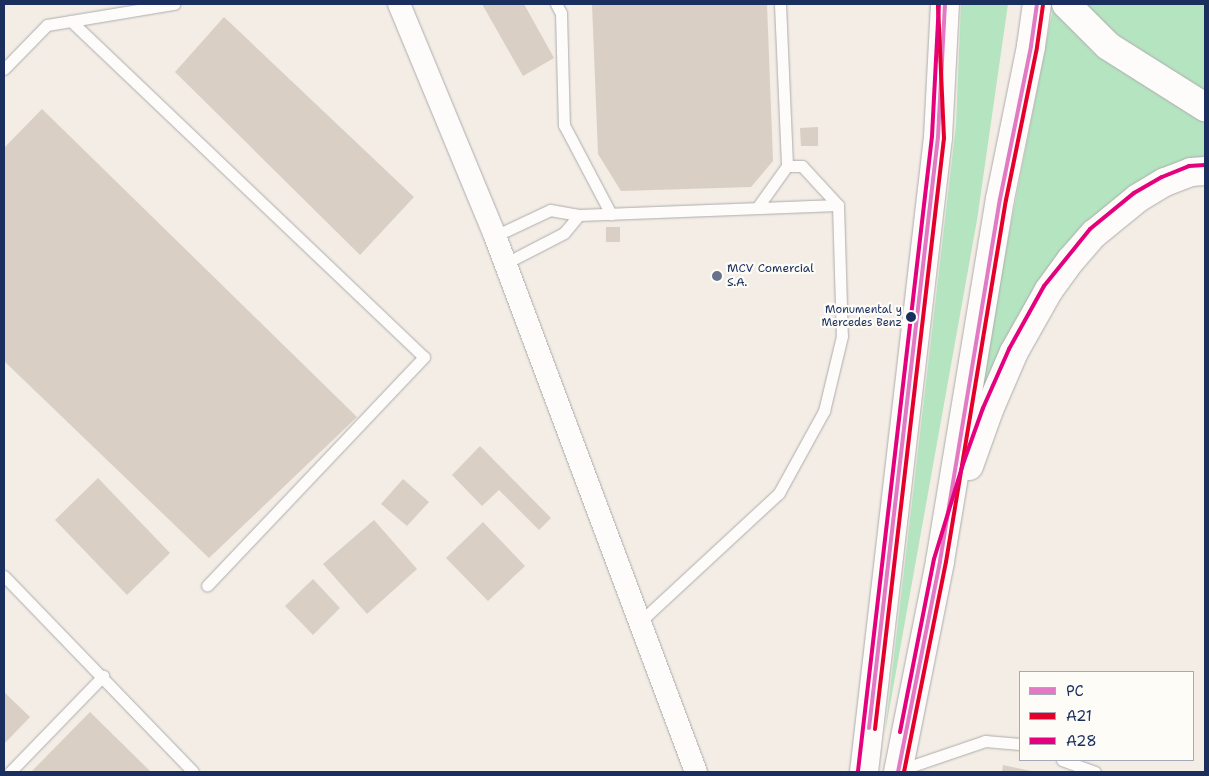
<!DOCTYPE html>
<html>
<head>
<meta charset="utf-8">
<style>
	body { margin:0 }
	#map { position:relative; width:1209px; height:776px; overflow:hidden; background:#f3ede5; font-family:"Shantell Sans",sans-serif }
	div>[style] { position:absolute }
	.green>* { inset:0; background:#b5e4c0 }
	.building>* { inset:0; background:#d9cfc5 }
	.roads { filter:drop-shadow(0 0 1px #adacad) drop-shadow(0 0 1px #adacad) }
	.lane>* { height:11px; margin:-5.5px; padding:0 5.5px; transform-origin:5.5px; border-radius:5.5px; background:#fdfcfb }
	.street>* { height:22px; margin:-11px; padding:0 11px; transform-origin:11px; border-radius:11px; background:#fdfcfb }
	.highway>* { height:28px; margin:-14px; padding:0 14px; transform-origin:14px; border-radius:14px; background:#fdfcfb }
	.bus-1>* { height:4px; margin:-2px; padding:0 2px; transform-origin:2px; border-radius:2px; background:#e379c4 }
	.bus-2>* { height:4px; margin:-2px; padding:0 2px; transform-origin:2px; border-radius:2px; background:#e4002b }
	.bus-3>* { height:4px; margin:-2px; padding:0 2px; transform-origin:2px; border-radius:2px; background:#e5007d }
	.dots>* { width:14px; height:14px; translate:-50% -50%; box-sizing:border-box; border:2px solid #fdfcf7; border-radius:50% }
	span { translate:-50% -50%; white-space:nowrap; text-align:center; line-height:1.15; -webkit-text-stroke:4.5px #fdfcf7; paint-order:stroke }
	.bus-label { font-size:11px; color:#1b2f5e }
	.right { translate:-100% -50%; text-align:right }
	.poi-label { font-size:12px; color:#1b2f5e }
	.left { translate:0 -50%; text-align:left }
	.frame { position:absolute; inset:0; border:5px solid #1b2f5e; pointer-events:none }
	.legend { position:absolute; left:1019px; top:671px; width:175px; height:90px; box-sizing:border-box; background:#fdfcf7; border:1px solid #a3aaba; margin:0; padding:6px 9px; list-style:none; font-size:15px; color:#1b2f5e }
	.legend li { display:flex; align-items:center; gap:10px; height:25px }
	.legend b { width:25px; border:1px solid #a3aaba }
</style>
</head>
<body>
<div id="map">
	<div class="green">
		<i style="clip-path:polygon(961px 4px,1008px 4px,977px 220px,885px 733px,956px 125px)"></i>
		<i style="clip-path:polygon(1083px 4px,1205px 4px,1205px 92px,1119px 36px)"></i>
		<i style="clip-path:polygon(1053px 8px,1093px 52px,1173px 103px,1205px 121px,1205px 159px,1135px 184px,1087px 221px,1035px 285px,975px 409px)"></i>
	</div>
	<div class="building">
		<i style="clip-path:polygon(482px 4px,524px 4px,554px 58px,523px 76px)"></i>
		<i style="clip-path:polygon(592px 4px,767px 4px,773px 161px,751px 187px,621px 191px,598px 154px)"></i>
		<i style="clip-path:polygon(224px 17px,414px 197px,360px 255px,175px 72px)"></i>
		<i style="clip-path:polygon(42px 109px,357px 417px,209px 558px,4px 361px,4px 148px)"></i>
		<i style="clip-path:polygon(818px 127px,818px 146px,801px 146px,800px 128px)"></i>
		<i style="clip-path:polygon(606px 227px,620px 227px,620px 242px,606px 242px)"></i>
		<i style="clip-path:polygon(480px 446px,551px 518px,539px 530px,499px 490px,482px 506px,452px 475px)"></i>
		<i style="clip-path:polygon(98px 478px,170px 553px,127px 595px,55px 520px)"></i>
		<i style="clip-path:polygon(403px 479px,429px 502px,407px 526px,381px 504px)"></i>
		<i style="clip-path:polygon(374px 520px,417px 569px,367px 614px,323px 564px)"></i>
		<i style="clip-path:polygon(483px 522px,525px 566px,488px 601px,446px 558px)"></i>
		<i style="clip-path:polygon(313px 579px,340px 608px,313px 635px,285px 606px)"></i>
		<i style="clip-path:polygon(4px 692px,30px 717px,4px 744px)"></i>
		<i style="clip-path:polygon(90px 712px,151px 772px,31px 772px)"></i>
		<i style="clip-path:polygon(1003px 765px,1031px 771px,1031px 772px,1002px 772px)"></i>
	</div>
	<div class="roads">
		<div class="lane">
			<i style="left:556px;top:4px;width:10px;rotate:61deg"></i>
			<i style="left:561px;top:13px;width:112px;rotate:88.5deg"></i>
			<i style="left:564px;top:125px;width:101px;rotate:62.2deg"></i>
			<i style="left:780px;top:4px;width:162px;rotate:87.5deg"></i>
			<i style="left:71px;top:21px;width:487px;rotate:43.6deg"></i>
			<i style="left:424px;top:357px;width:315px;rotate:133.5deg"></i>
			<i style="left:4px;top:69px;width:62px;rotate:-45.7deg"></i>
			<i style="left:47px;top:25px;width:129px;rotate:-9.4deg"></i>
			<i style="left:757px;top:208px;width:52px;rotate:-54.5deg"></i>
			<i style="left:787px;top:166px;width:15px"></i>
			<i style="left:802px;top:166px;width:53px;rotate:47.3deg"></i>
			<i style="left:579px;top:215px;width:259px;rotate:-2.2deg"></i>
			<i style="left:838px;top:205px;width:131px;rotate:88.3deg"></i>
			<i style="left:842px;top:336px;width:77px;rotate:103.5deg"></i>
			<i style="left:824px;top:411px;width:94px;rotate:118.8deg"></i>
			<i style="left:779px;top:493px;width:188px;rotate:137.2deg"></i>
			<i style="left:495px;top:236px;width:61px;rotate:-25.3deg"></i>
			<i style="left:550px;top:210px;width:29px;rotate:10deg"></i>
			<i style="left:579px;top:215px;width:23px;rotate:130deg"></i>
			<i style="left:564px;top:233px;width:65px;rotate:152.7deg"></i>
			<i style="left:4px;top:576px;width:272px;rotate:46deg"></i>
			<i style="left:1062px;top:760px;width:35px;rotate:20deg"></i>
			<i style="left:900px;top:770px;width:90px;rotate:-18.8deg"></i>
			<i style="left:985px;top:741px;width:35px;rotate:5deg"></i>
			<i style="left:10px;top:772px;width:134px;rotate:-45.9deg"></i>
		</div>
		<div class="street">
			<i style="left:399px;top:4px;width:251px;rotate:67.5deg"></i>
			<i style="left:495px;top:236px;width:572px;rotate:69.44deg"></i>
		</div>
		<div class="highway">
			<i style="left:1066px;top:4px;width:59px;rotate:45deg"></i>
			<i style="left:1108px;top:46px;width:115px;rotate:32.2deg"></i>
			<i style="left:969px;top:466px;width:59px;rotate:-70.3deg"></i>
			<i style="left:989px;top:410px;width:63px;rotate:-66.7deg"></i>
			<i style="left:1014px;top:352px;width:71px;rotate:-60.6deg"></i>
			<i style="left:1049px;top:290px;width:37px;rotate:-54deg"></i>
			<i style="left:1071px;top:260px;width:35px;rotate:-49deg"></i>
			<i style="left:1094px;top:234px;width:57px;rotate:-39.3deg"></i>
			<i style="left:1138px;top:198px;width:31px;rotate:-31deg"></i>
			<i style="left:1165px;top:182px;width:28px;rotate:-21deg"></i>
			<i style="left:1191px;top:172px;width:14px;rotate:-4deg"></i>
			<i style="left:864px;top:772px;width:639px;rotate:-83.35deg"></i>
			<i style="left:938px;top:137px;width:133px;rotate:-87deg"></i>
			<i style="left:898px;top:772px;width:215px;rotate:-78.7deg"></i>
			<i style="left:940px;top:561px;width:367px;rotate:-80.6deg"></i>
			<i style="left:1000px;top:199px;width:156px;rotate:-78.5deg"></i>
			<i style="left:1031px;top:46px;width:42px;rotate:-81.9deg"></i>
		</div>
	</div>
	<div class="bus-1">
		<i style="left:869px;top:728px;width:595px;rotate:-83.34deg"></i>
		<i style="left:938px;top:137px;width:133px;rotate:-87deg"></i>
		<i style="left:898px;top:772px;width:215px;rotate:-78.7deg"></i>
		<i style="left:940px;top:561px;width:367px;rotate:-80.6deg"></i>
		<i style="left:1000px;top:199px;width:156px;rotate:-78.5deg"></i>
		<i style="left:1031px;top:46px;width:42px;rotate:-81.9deg"></i>
	</div>
	<div class="bus-2">
		<i style="left:875px;top:729px;width:595px;rotate:-83.34deg"></i>
		<i style="left:944px;top:138px;width:134px;rotate:-92.6deg"></i>
		<i style="left:904px;top:772px;width:214px;rotate:-78.7deg"></i>
		<i style="left:946px;top:562px;width:367px;rotate:-80.6deg"></i>
		<i style="left:1006px;top:200px;width:156px;rotate:-78.5deg"></i>
		<i style="left:1037px;top:47px;width:42px;rotate:-81.9deg"></i>
	</div>
	<div class="bus-3">
		<i style="left:900px;top:732px;width:176px;rotate:-78.9deg"></i>
		<i style="left:934px;top:559px;width:102px;rotate:-73deg"></i>
		<i style="left:964px;top:461px;width:56px;rotate:-70.3deg"></i>
		<i style="left:983px;top:408px;width:64px;rotate:-66.2deg"></i>
		<i style="left:1009px;top:349px;width:72px;rotate:-60.9deg"></i>
		<i style="left:1044px;top:286px;width:73px;rotate:-51.1deg"></i>
		<i style="left:1090px;top:229px;width:57px;rotate:-39.3deg"></i>
		<i style="left:1134px;top:193px;width:32px;rotate:-30deg"></i>
		<i style="left:1162px;top:177px;width:29px;rotate:-22deg"></i>
		<i style="left:1189px;top:166px;width:16px;rotate:-4deg"></i>
		<i style="left:858px;top:771px;width:639px;rotate:-83.35deg"></i>
		<i style="left:932px;top:136px;width:132px;rotate:-87deg"></i>
	</div>
	<div class="dots">
		<i style="left:717px;top:276px;background:#67728d"></i>
		<i style="left:911px;top:317px;background:#1b2f5e"></i>
	</div>
	<div class="bus-label">
		<span class="right" style="left:902px;top:317px">Monumental y<br>Mercedes Benz</span>
	</div>
	<div class="poi-label">
		<span class="left" style="left:727px;top:276px">MCV Comercial<br>S.A.</span>
	</div>
	<div class="frame"></div>
	<ul class="legend">
	<li><b style="height:6px;background:#e379c4"></b>PC</li>
	<li><b style="height:6px;background:#e4002b"></b>A21</li>
	<li><b style="height:6px;background:#e5007d"></b>A28</li>
	</ul>
</div>
</body>
</html>
